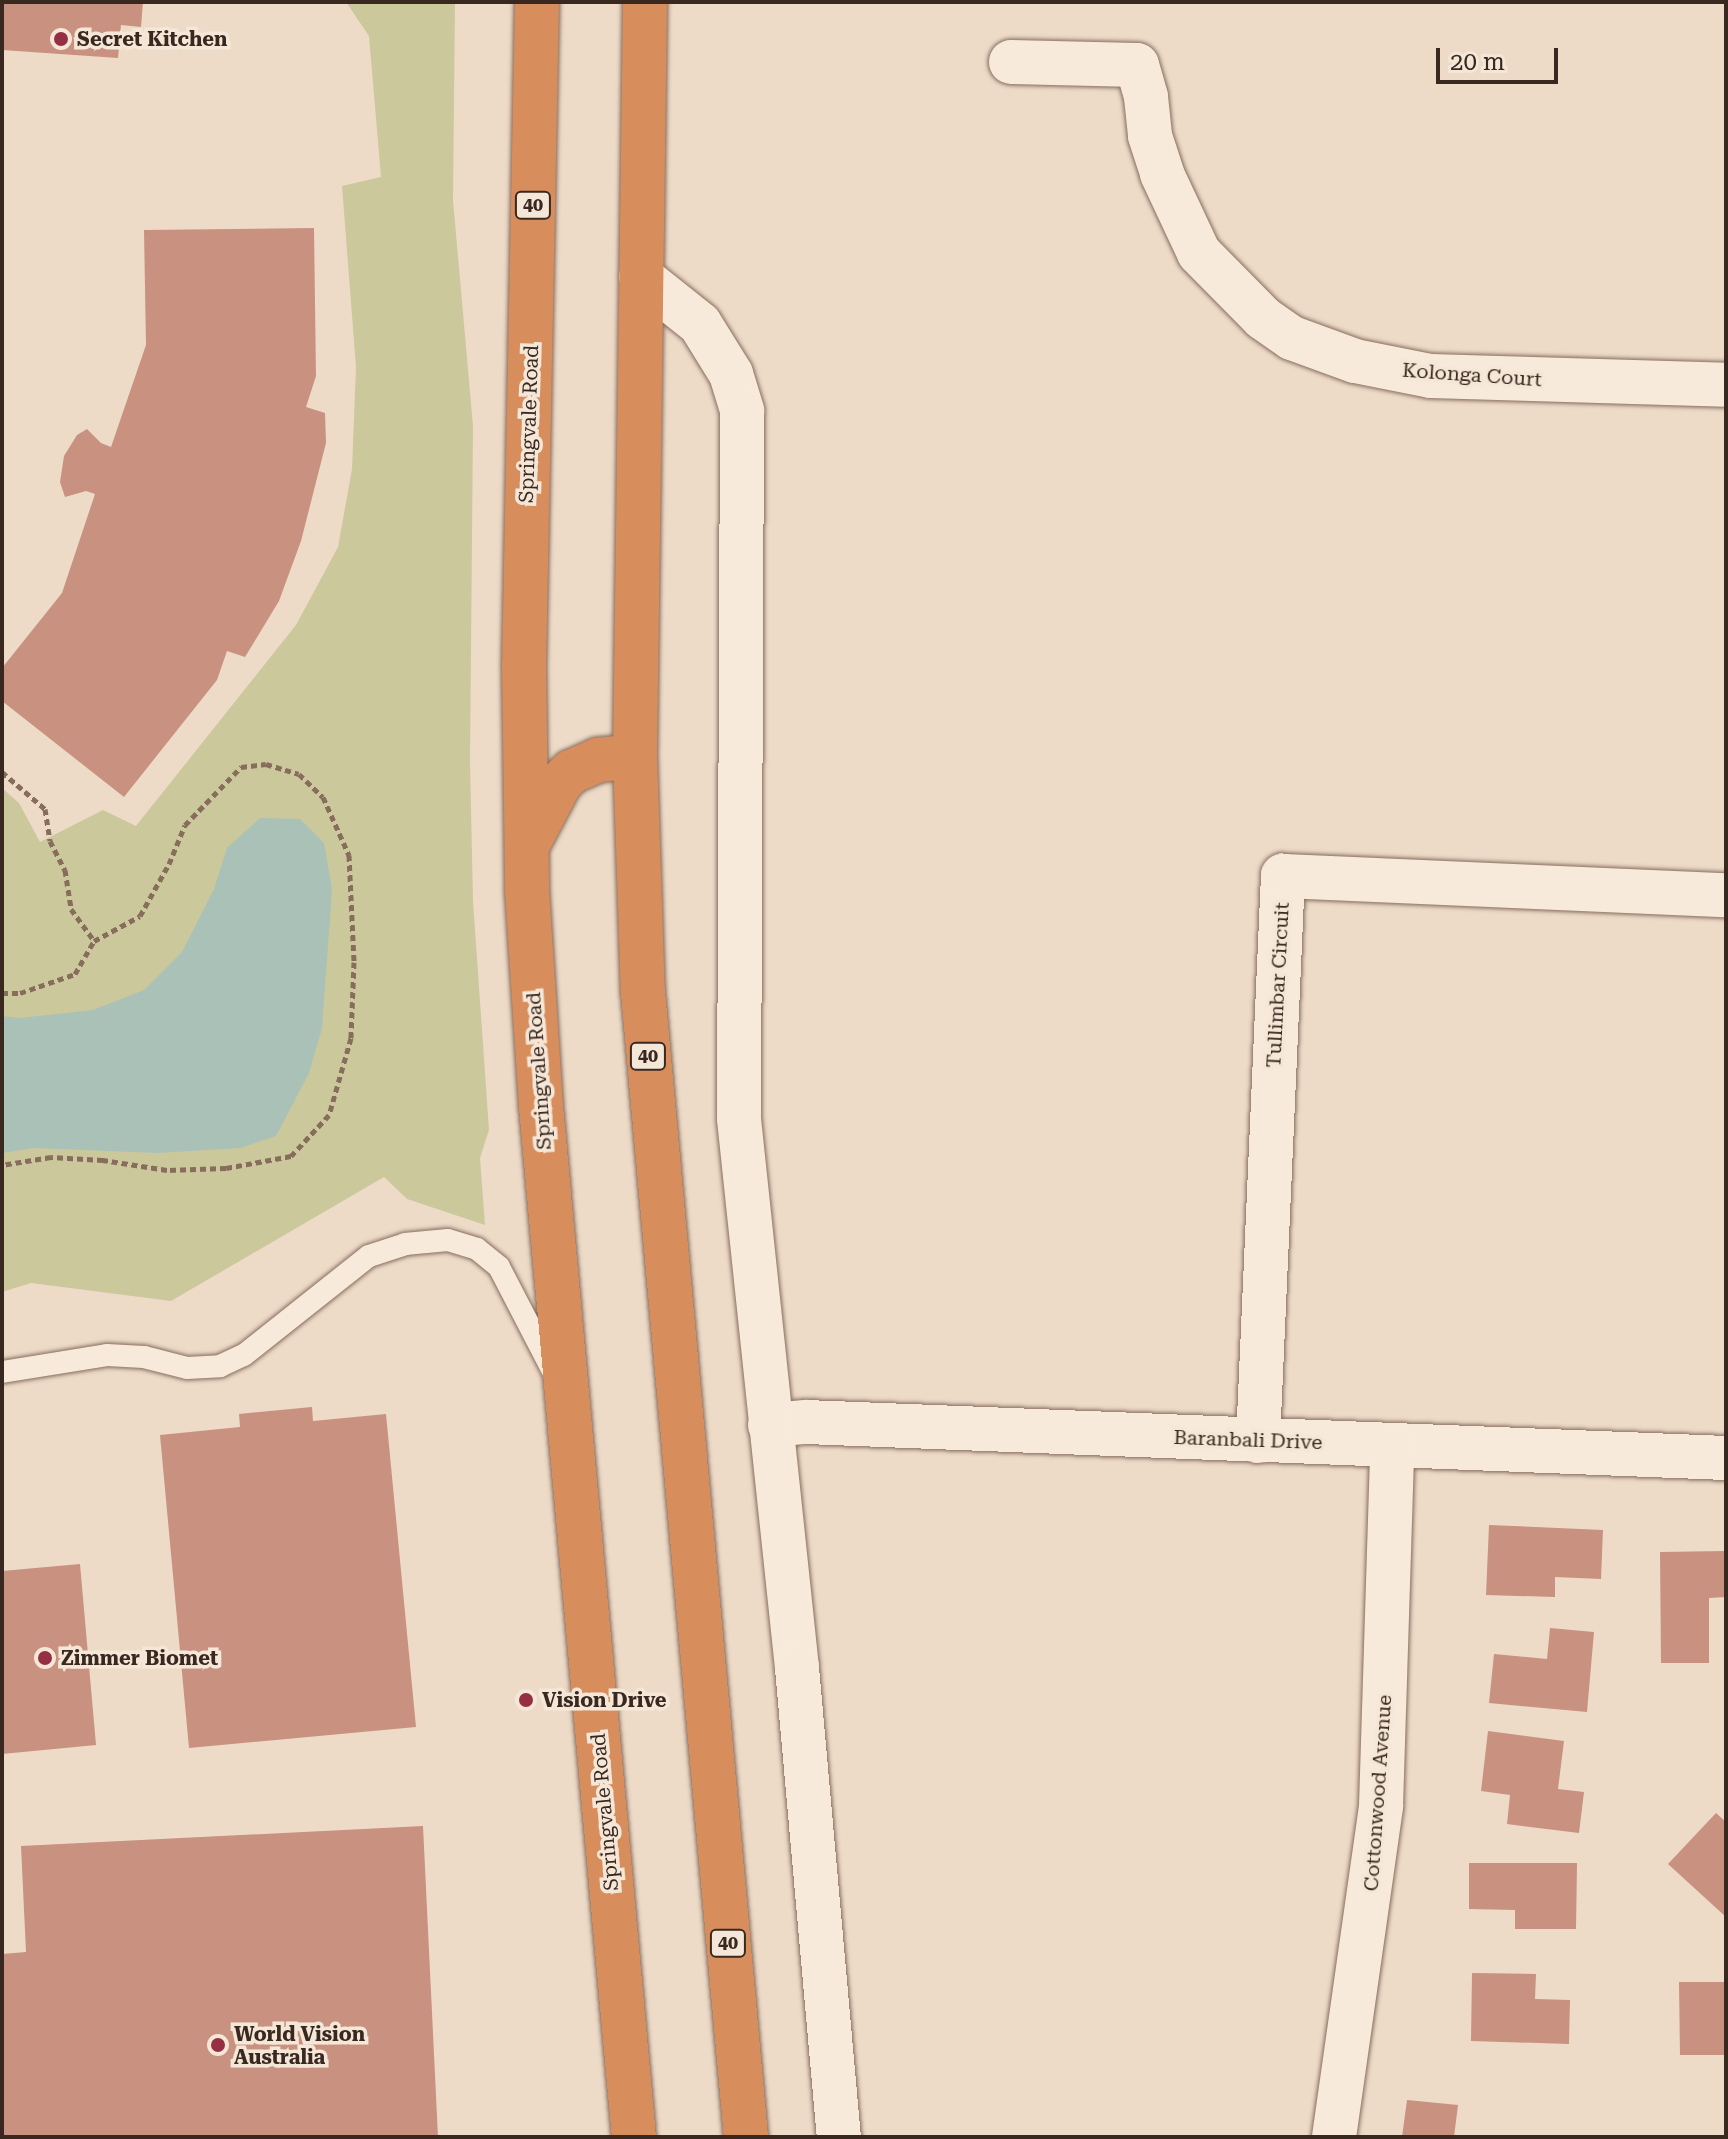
<!DOCTYPE html>
<html>
<head>
<meta charset="utf-8">
<style>
	body { margin:0 }
	#map { position:relative; width:1728px; height:2139px; overflow:hidden; background:#eddbc8; font-family:"Roboto Serif",serif }
	div>[style] { position:absolute }
	.green>* { inset:0; background:#cbc89c }
	.water>* { inset:0; background:#a9c1b6 }
	.building>* { inset:0; background:#c9917f }
	.path>* { height:5px; margin-top:-2.5px; transform-origin:0; background:repeating-linear-gradient(90deg,#886d5d 0 6px,transparent 0 10px) }
	.roads { filter:drop-shadow(0 0 2px #886d5d) drop-shadow(0 0 2px #886d5d) }
	.lane>* { height:22px; margin:-11px; padding:0 11px; transform-origin:11px; border-radius:11px; background:#f8eadb }
	.street>* { height:44px; margin:-22px; padding:0 22px; transform-origin:22px; border-radius:22px; background:#f8eadb }
	.highway>* { height:44px; margin:-22px; padding:0 22px; transform-origin:22px; border-radius:22px; background:#d88d5d }
	.dots>* { width:22px; height:22px; translate:-50% -50%; box-sizing:border-box; border:4px solid #f5e7d7; border-radius:50% }
	span { translate:-50% -50%; white-space:nowrap; text-align:center; line-height:1.15; -webkit-text-stroke:7px #f5e7d7; paint-order:stroke }
	.shield-label span { padding:2px 6px; background:#f5e7d7; border:2px solid; border-radius:6px; -webkit-text-stroke-width:0 }
	.shield-label { font-size:18px; color:#392820; font-weight:700 }
	.poi-label { font-size:20px; color:#392820; font-weight:700 }
	.left { translate:0 -50%; text-align:left }
	.street-label { font-size:20px; color:#392820 }
	.frame { position:absolute; inset:0; border:4px solid #392820; pointer-events:none }
	.scale { position:absolute; left:1436px; top:48px; width:122px; height:36px; box-sizing:border-box; border:4px solid #392820; border-top:0; padding-left:10px; font-size:24px; line-height:28px; white-space:nowrap; color:#392820; -webkit-text-stroke:6px #f5e7d7; paint-order:stroke }
</style>
</head>
<body>
<div id="map">
	<div class="green">
		<i style="clip-path:polygon(346px 2px,455px 2px,453px 200px,473px 426px,470px 762px,473px 901px,489px 1130px,480px 1158px,485px 1225px,407px 1199px,384px 1177px,171px 1301px,31px 1283px,2px 1292px,2px 788px,19px 803px,40px 842px,103px 810px,136px 826px,296px 625px,338px 547px,352px 469px,356px 367px,342px 186px,381px 177px,369px 36px)"></i>
	</div>
	<div class="water">
		<i style="clip-path:polygon(260px 818px,300px 819px,324px 843px,332px 889px,322px 1028px,309px 1073px,276px 1136px,240px 1148px,158px 1153px,34px 1148px,2px 1153px,2px 1016px,20px 1018px,93px 1010px,144px 990px,182px 952px,214px 889px,227px 848px)"></i>
	</div>
	<div class="building">
		<i style="clip-path:polygon(2px 2px,143px 2px,141px 27px,121px 25px,118px 58px,2px 50px)"></i>
		<i style="clip-path:polygon(314px 228px,316px 376px,306px 407px,325px 413px,326px 443px,301px 541px,279px 601px,245px 657px,227px 651px,217px 680px,124px 797px,2px 701px,2px 668px,62px 593px,95px 494px,86px 491px,65px 497px,60px 482px,64px 456px,77px 435px,87px 429px,101px 443px,111px 447px,146px 345px,144px 230px)"></i>
		<i style="clip-path:polygon(312px 1407px,313px 1421px,386px 1414px,416px 1727px,189px 1748px,160px 1435px,240px 1427px,239px 1414px)"></i>
		<i style="clip-path:polygon(1489px 1525px,1603px 1530px,1601px 1579px,1555px 1577px,1555px 1597px,1486px 1595px)"></i>
		<i style="clip-path:polygon(1726px 1551px,1726px 1597px,1709px 1598px,1709px 1663px,1661px 1663px,1660px 1552px)"></i>
		<i style="clip-path:polygon(80px 1564px,96px 1745px,2px 1754px,2px 1571px)"></i>
		<i style="clip-path:polygon(1550px 1628px,1594px 1632px,1587px 1712px,1489px 1703px,1494px 1654px,1547px 1659px)"></i>
		<i style="clip-path:polygon(1488px 1731px,1564px 1741px,1558px 1789px,1584px 1792px,1579px 1833px,1507px 1824px,1510px 1795px,1481px 1791px)"></i>
		<i style="clip-path:polygon(1716px 1813px,1726px 1822px,1726px 1917px,1668px 1864px)"></i>
		<i style="clip-path:polygon(423px 1826px,438px 2137px,2px 2137px,2px 1954px,26px 1952px,21px 1846px)"></i>
		<i style="clip-path:polygon(1469px 1863px,1577px 1863px,1576px 1929px,1515px 1929px,1515px 1910px,1469px 1909px)"></i>
		<i style="clip-path:polygon(1472px 1973px,1536px 1974px,1535px 1999px,1570px 2000px,1569px 2044px,1471px 2041px)"></i>
		<i style="clip-path:polygon(1679px 1982px,1726px 1982px,1726px 2055px,1680px 2055px)"></i>
		<i style="clip-path:polygon(1407px 2100px,1458px 2105px,1454px 2137px,1402px 2137px)"></i>
	</div>
	<div class="path">
		<i style="left:2px;top:772px;width:57px;rotate:40.7deg"></i>
		<i style="left:45px;top:809px;width:32px;rotate:81deg"></i>
		<i style="left:50px;top:841px;width:33px;rotate:63deg"></i>
		<i style="left:65px;top:870px;width:39px;rotate:81deg"></i>
		<i style="left:71px;top:909px;width:39px;rotate:54deg"></i>
		<i style="left:2px;top:993px;width:18px"></i>
		<i style="left:20px;top:993px;width:58px;rotate:-19.1deg"></i>
		<i style="left:75px;top:974px;width:38px;rotate:-60deg"></i>
		<i style="left:94px;top:941px;width:52px;rotate:-28.5deg"></i>
		<i style="left:140px;top:916px;width:60px;rotate:-60.9deg"></i>
		<i style="left:169px;top:864px;width:42px;rotate:-67.7deg"></i>
		<i style="left:185px;top:825px;width:81px;rotate:-46deg"></i>
		<i style="left:241px;top:767px;width:25px;rotate:-7deg"></i>
		<i style="left:266px;top:764px;width:34px;rotate:17deg"></i>
		<i style="left:299px;top:774px;width:33px;rotate:44deg"></i>
		<i style="left:323px;top:797px;width:64px;rotate:65.9deg"></i>
		<i style="left:349px;top:855px;width:107px;rotate:87.3deg"></i>
		<i style="left:354px;top:962px;width:76px;rotate:92.3deg"></i>
		<i style="left:351px;top:1038px;width:80px;rotate:105.9deg"></i>
		<i style="left:329px;top:1115px;width:56px;rotate:132.8deg"></i>
		<i style="left:291px;top:1156px;width:66px;rotate:169.5deg"></i>
		<i style="left:226px;top:1168px;width:59px;rotate:178.1deg"></i>
		<i style="left:167px;top:1170px;width:65px;rotate:-171.1deg"></i>
		<i style="left:103px;top:1160px;width:52px;rotate:-176.7deg"></i>
		<i style="left:51px;top:1157px;width:50px;rotate:170.7deg"></i>
	</div>
	<div class="roads">
		<div class="lane">
			<i style="left:2px;top:1372px;width:106px;rotate:-9.2deg"></i>
			<i style="left:107px;top:1355px;width:37px;rotate:3deg"></i>
			<i style="left:144px;top:1357px;width:44px;rotate:14.3deg"></i>
			<i style="left:187px;top:1368px;width:33px;rotate:-3deg"></i>
			<i style="left:220px;top:1366px;width:26px;rotate:-25deg"></i>
			<i style="left:244px;top:1355px;width:159px;rotate:-38.4deg"></i>
			<i style="left:369px;top:1256px;width:38px;rotate:-18deg"></i>
			<i style="left:405px;top:1244px;width:43px;rotate:-5.3deg"></i>
			<i style="left:448px;top:1240px;width:30px;rotate:17deg"></i>
			<i style="left:477px;top:1249px;width:28px;rotate:39deg"></i>
			<i style="left:499px;top:1267px;width:119px;rotate:62.6deg"></i>
		</div>
		<div class="street">
			<i style="left:1011px;top:62px;width:126px;rotate:1.4deg"></i>
			<i style="left:1137px;top:65px;width:33px;rotate:74deg"></i>
			<i style="left:1146px;top:97px;width:39px;rotate:84deg"></i>
			<i style="left:1150px;top:136px;width:40px;rotate:72deg"></i>
			<i style="left:1162px;top:174px;width:87px;rotate:64.9deg"></i>
			<i style="left:1199px;top:253px;width:91px;rotate:45.4deg"></i>
			<i style="left:1263px;top:318px;width:35px;rotate:35deg"></i>
			<i style="left:1292px;top:338px;width:67px;rotate:20.1deg"></i>
			<i style="left:1355px;top:361px;width:77px;rotate:11.2deg"></i>
			<i style="left:1431px;top:376px;width:295px;rotate:1.7deg"></i>
			<i style="left:641px;top:277px;width:75px;rotate:38.5deg"></i>
			<i style="left:700px;top:324px;width:59px;rotate:58.2deg"></i>
			<i style="left:731px;top:374px;width:39px;rotate:73deg"></i>
			<i style="left:742px;top:411px;width:708px;rotate:90.24deg"></i>
			<i style="left:739px;top:1119px;width:552px;rotate:83.97deg"></i>
			<i style="left:797px;top:1668px;width:471px;rotate:84.9deg"></i>
			<i style="left:770px;top:1425px;width:36px;rotate:-5deg"></i>
			<i style="left:806px;top:1422px;width:921px;rotate:2.24deg"></i>
			<i style="left:1258px;top:1441px;width:566px;rotate:-87.47deg"></i>
			<i style="left:1283px;top:876px;width:443px;rotate:2.5deg"></i>
			<i style="left:1334px;top:2137px;width:334px;rotate:-81.9deg"></i>
			<i style="left:1381px;top:1806px;width:360px;rotate:-88.2deg"></i>
		</div>
		<div class="highway">
			<i style="left:537px;top:2px;width:663px;rotate:91.12deg"></i>
			<i style="left:524px;top:665px;width:225px;rotate:89.2deg"></i>
			<i style="left:527px;top:890px;width:216px;rotate:86.3deg"></i>
			<i style="left:541px;top:1106px;width:1035px;rotate:84.85deg"></i>
			<i style="left:645px;top:2px;width:754px;rotate:90.76deg"></i>
			<i style="left:635px;top:756px;width:236px;rotate:88.1deg"></i>
			<i style="left:643px;top:992px;width:1150px;rotate:84.86deg"></i>
			<i style="left:529px;top:842px;width:67px;rotate:-62.3deg"></i>
			<i style="left:560px;top:783px;width:16px;rotate:-45deg"></i>
			<i style="left:571px;top:772px;width:30px;rotate:-24deg"></i>
			<i style="left:598px;top:760px;width:37px;rotate:-6deg"></i>
		</div>
	</div>
	<div class="dots">
		<i style="left:61px;top:39px;background:#953042"></i>
		<i style="left:45px;top:1658px;background:#953042"></i>
		<i style="left:526px;top:1700px;background:#953042"></i>
		<i style="left:218px;top:2045px;background:#953042"></i>
	</div>
	<div class="shield-label">
		<span style="left:533px;top:205px">40</span>
		<span style="left:648px;top:1056px">40</span>
		<span style="left:728px;top:1943px">40</span>
	</div>
	<div class="poi-label">
		<span class="left" style="left:77px;top:39px">Secret Kitchen</span>
		<span class="left" style="left:61px;top:1658px">Zimmer Biomet</span>
		<span class="left" style="left:542px;top:1700px">Vision Drive</span>
		<span class="left" style="left:234px;top:2046px">World Vision<br>Australia</span>
	</div>
	<div class="street-label">
		<span style="left:1472px;top:375px;rotate:4deg">Kolonga Court</span>
		<span style="left:529px;top:424px;rotate:-88deg">Springvale Road</span>
		<span style="left:1278px;top:985px;rotate:-87deg">Tullimbar Circuit</span>
		<span style="left:539px;top:1071px;rotate:-94deg">Springvale Road</span>
		<span style="left:1248px;top:1440px;rotate:2deg">Baranbali Drive</span>
		<span style="left:1378px;top:1793px;rotate:-86deg">Cottonwood Avenue</span>
		<span style="left:605px;top:1812px;rotate:-95deg">Springvale Road</span>
	</div>
	<div class="frame"></div>
	<div class="scale">20 m</div>
</div>
</body>
</html>
